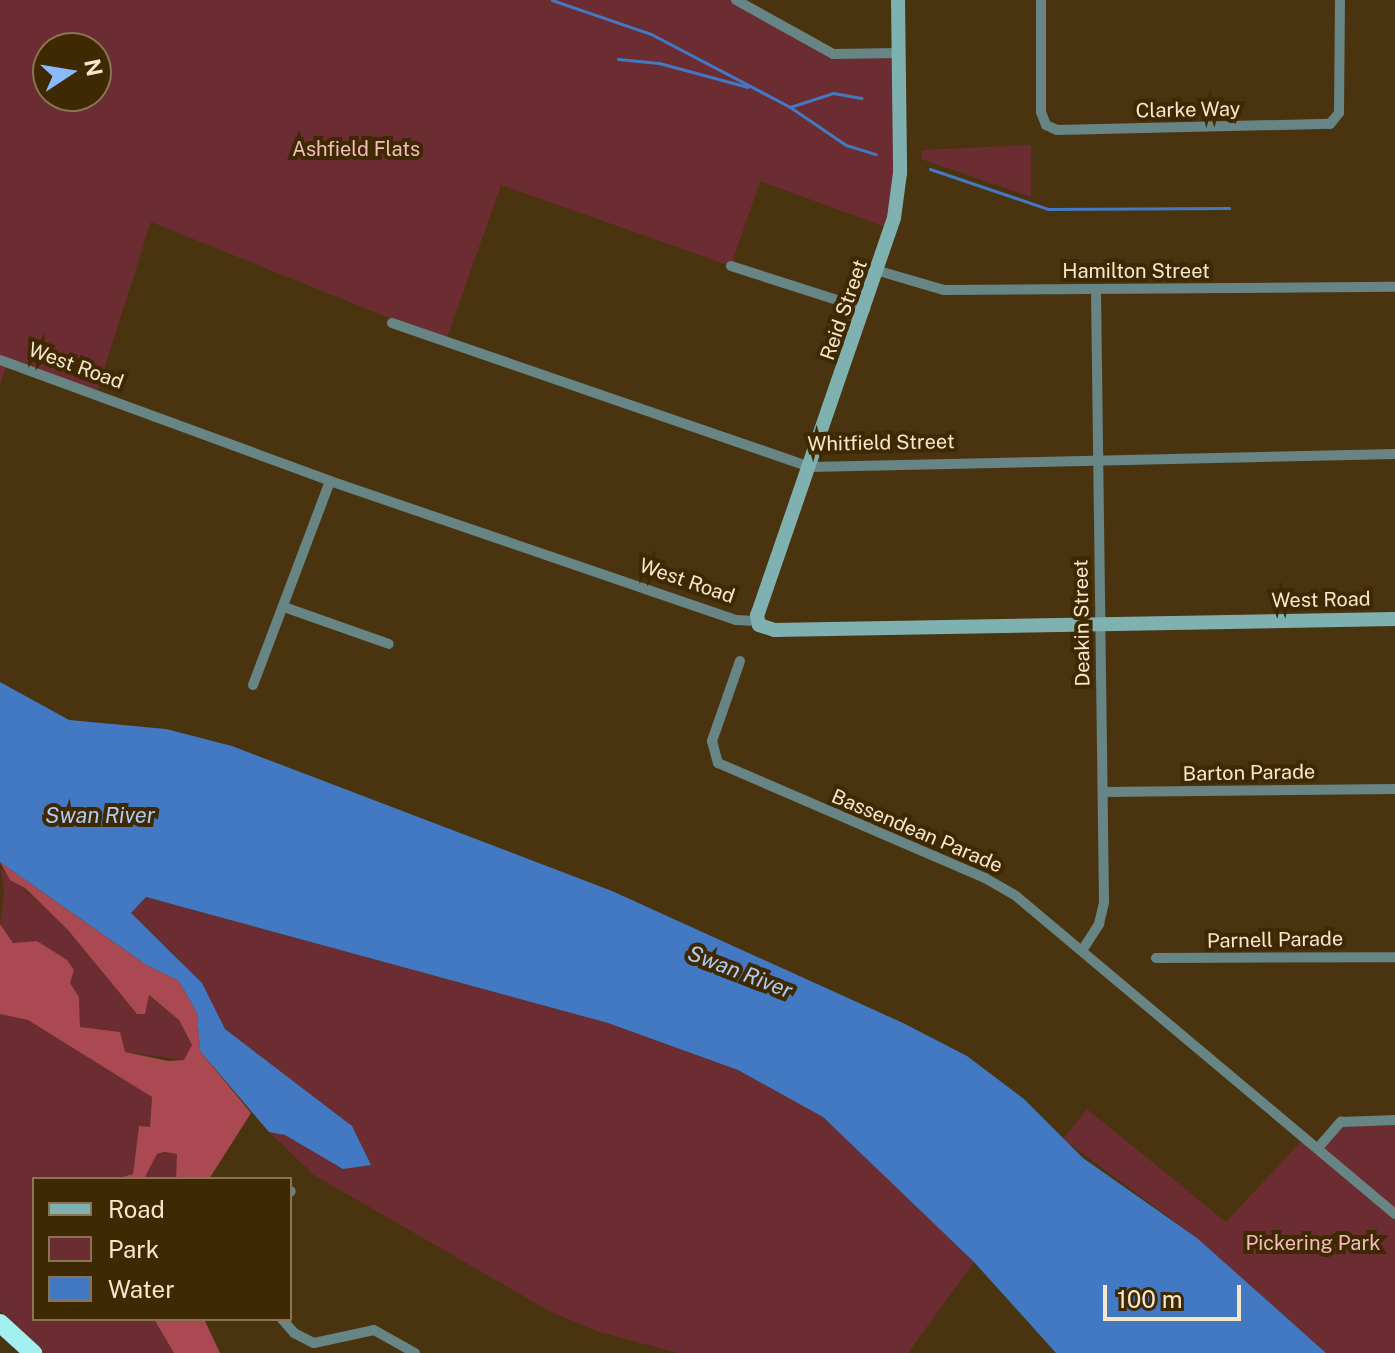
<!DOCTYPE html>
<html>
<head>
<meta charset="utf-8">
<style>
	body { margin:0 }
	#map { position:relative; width:1395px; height:1353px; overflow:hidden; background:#4a340f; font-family:"Public Sans",sans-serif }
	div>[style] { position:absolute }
	.green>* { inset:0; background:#6b2c32 }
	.forest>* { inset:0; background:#aa4952 }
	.water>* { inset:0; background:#4379c2 }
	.stream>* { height:3px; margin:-1.5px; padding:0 1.5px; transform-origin:1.5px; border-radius:1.5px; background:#4379c2 }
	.street>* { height:10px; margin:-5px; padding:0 5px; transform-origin:5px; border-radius:5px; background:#688585 }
	.secondary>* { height:14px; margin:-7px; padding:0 7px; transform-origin:7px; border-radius:7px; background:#80b1b1 }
	.highway>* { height:18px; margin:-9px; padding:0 9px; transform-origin:9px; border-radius:9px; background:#a4f0f1 }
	span { translate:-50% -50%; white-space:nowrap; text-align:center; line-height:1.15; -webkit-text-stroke:8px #3f2903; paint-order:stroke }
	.street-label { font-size:20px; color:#f8e7cf }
	.park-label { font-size:20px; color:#f3bdbe }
	.water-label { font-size:22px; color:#b0ccf4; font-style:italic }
	.legend { position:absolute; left:32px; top:1177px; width:260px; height:144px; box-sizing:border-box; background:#3f2903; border:2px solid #897555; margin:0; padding:10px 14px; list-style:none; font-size:24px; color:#f8e7cf }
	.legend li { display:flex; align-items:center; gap:16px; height:40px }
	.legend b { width:40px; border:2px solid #897555 }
	.north { position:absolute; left:32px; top:32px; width:80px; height:80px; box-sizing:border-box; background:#3f2903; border:2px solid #897555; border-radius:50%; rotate:78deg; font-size:22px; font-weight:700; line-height:32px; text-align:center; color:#f8e7cf }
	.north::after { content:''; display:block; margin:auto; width:28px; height:36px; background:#8abafc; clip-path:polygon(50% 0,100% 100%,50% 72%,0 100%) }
	.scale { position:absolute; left:1103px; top:1285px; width:138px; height:36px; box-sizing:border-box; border:4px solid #f8e7cf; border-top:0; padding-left:10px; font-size:24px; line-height:28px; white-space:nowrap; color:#f8e7cf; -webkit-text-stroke:6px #3f2903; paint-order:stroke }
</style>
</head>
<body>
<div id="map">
	<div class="green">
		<i style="clip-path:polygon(evenodd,0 0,742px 0,825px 49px,898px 50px,891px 229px,760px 181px,731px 266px,501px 185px,446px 341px,151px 222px,96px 394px,7px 363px,0 385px,0 0,48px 48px,96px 48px,96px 96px,48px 96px,48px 48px)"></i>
		<i style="clip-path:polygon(1031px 145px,1031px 197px,921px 159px,922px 150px)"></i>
		<i style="clip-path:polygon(0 867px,68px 930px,137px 1014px,148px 995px,179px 1020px,192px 1045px,185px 1060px,125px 1052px,119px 1032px,80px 1027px,79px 997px,37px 941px,13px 943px,6px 938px,0 924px,4px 892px)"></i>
		<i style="clip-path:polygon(146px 897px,608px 1023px,738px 1070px,823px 1117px,974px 1262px,908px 1353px,678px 1353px,599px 1332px,551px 1312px,314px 1175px,269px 1132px,285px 1135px,343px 1169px,370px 1164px,352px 1126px,225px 1029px,181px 961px,130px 913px)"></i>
		<i style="clip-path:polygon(0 1014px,28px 1020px,152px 1097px,150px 1128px,139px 1127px,133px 1174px,115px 1179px,34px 1179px,34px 1319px,154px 1319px,174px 1353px,43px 1353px,0 1310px)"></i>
		<i style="clip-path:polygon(1087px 1109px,1226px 1222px,1305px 1137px,1318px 1147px,1341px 1122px,1395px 1120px,1395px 1353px,1326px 1353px,1197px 1238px,1063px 1139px)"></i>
		<i style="clip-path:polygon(177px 1153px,176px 1179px,144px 1179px,157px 1154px)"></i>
	</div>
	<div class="forest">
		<i style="clip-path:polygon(0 862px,145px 964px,179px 981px,197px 1013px,200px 1051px,251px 1113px,209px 1179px,176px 1179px,177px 1154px,164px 1152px,157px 1154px,144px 1179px,115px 1179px,133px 1174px,139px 1126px,150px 1127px,152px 1097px,28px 1020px,0 1014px,0 924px,13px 943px,37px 941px,67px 960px,74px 970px,70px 983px,79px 997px,80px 1027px,120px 1032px,125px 1052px,168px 1061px,184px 1060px,192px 1045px,179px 1020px,149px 995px,145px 1014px,137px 1014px,68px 930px,25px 888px,10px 880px)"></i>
		<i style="clip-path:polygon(154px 1319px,204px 1319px,220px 1353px,174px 1353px)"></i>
	</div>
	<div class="water">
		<i style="clip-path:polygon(0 682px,69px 720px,166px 729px,232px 746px,612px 891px,903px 1023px,967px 1056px,1024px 1099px,1083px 1158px,1197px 1238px,1326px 1353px,1056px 1353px,974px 1262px,823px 1117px,738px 1070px,608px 1023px,146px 897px,131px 913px,202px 983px,225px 1029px,352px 1126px,371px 1165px,343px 1169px,285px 1135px,269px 1132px,200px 1051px,197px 1013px,179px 981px,145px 964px,0 862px)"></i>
	</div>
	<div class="stream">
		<i style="left:552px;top:0;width:105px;rotate:19deg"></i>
		<i style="left:651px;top:34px;width:157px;rotate:27.7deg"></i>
		<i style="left:790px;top:107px;width:68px;rotate:34.2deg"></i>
		<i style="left:846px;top:145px;width:31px;rotate:17deg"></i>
		<i style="left:618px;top:59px;width:41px;rotate:5.6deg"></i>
		<i style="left:659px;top:63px;width:92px;rotate:15.1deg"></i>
		<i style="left:790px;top:107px;width:45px;rotate:-18deg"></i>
		<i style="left:833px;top:93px;width:29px;rotate:10deg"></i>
		<i style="left:930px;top:169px;width:125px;rotate:18.7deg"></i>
		<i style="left:1048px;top:209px;width:181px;rotate:-0.3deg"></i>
	</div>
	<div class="street">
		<i style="left:736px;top:0;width:111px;rotate:29.1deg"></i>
		<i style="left:833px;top:54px;width:66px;rotate:-0.9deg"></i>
		<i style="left:1041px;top:0;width:112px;rotate:90deg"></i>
		<i style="left:1041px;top:112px;width:14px;rotate:69deg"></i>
		<i style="left:1046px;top:125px;width:12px;rotate:24deg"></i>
		<i style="left:1057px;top:130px;width:273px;rotate:-1.3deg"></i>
		<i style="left:1330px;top:124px;width:14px;rotate:-51deg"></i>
		<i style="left:1339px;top:113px;width:113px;rotate:-89.5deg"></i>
		<i style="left:731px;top:266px;width:141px;rotate:17.8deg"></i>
		<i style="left:879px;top:271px;width:68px;rotate:16.3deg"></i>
		<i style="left:944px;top:290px;width:451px;rotate:-0.4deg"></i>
		<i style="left:392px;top:323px;width:442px;rotate:19deg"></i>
		<i style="left:810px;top:467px;width:585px;rotate:-1.27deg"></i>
		<i style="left:0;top:360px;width:351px;rotate:20.1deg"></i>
		<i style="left:330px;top:481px;width:429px;rotate:18.9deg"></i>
		<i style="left:736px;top:620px;width:20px;rotate:3deg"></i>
		<i style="left:284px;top:607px;width:111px;rotate:19.4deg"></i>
		<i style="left:740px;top:661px;width:85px;rotate:109.3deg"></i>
		<i style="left:712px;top:741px;width:23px;rotate:75deg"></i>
		<i style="left:718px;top:763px;width:291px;rotate:23.3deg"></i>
		<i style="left:985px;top:878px;width:36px;rotate:30deg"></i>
		<i style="left:1016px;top:896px;width:495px;rotate:40deg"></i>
		<i style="left:253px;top:685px;width:218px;rotate:-69.3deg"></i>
		<i style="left:1103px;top:792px;width:292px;rotate:-0.6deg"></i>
		<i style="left:1083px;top:949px;width:30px;rotate:-57deg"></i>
		<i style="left:1099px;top:924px;width:23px;rotate:-77deg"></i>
		<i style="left:1104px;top:902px;width:612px;rotate:-90.75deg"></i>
		<i style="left:1156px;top:958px;width:239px;rotate:-0.2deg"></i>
		<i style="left:1318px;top:1148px;width:35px;rotate:-49deg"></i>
		<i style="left:1341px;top:1122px;width:54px;rotate:-2.1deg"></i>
		<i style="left:290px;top:1192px;width:1px;rotate:-45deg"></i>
		<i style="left:282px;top:1319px;width:18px;rotate:49deg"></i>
		<i style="left:294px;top:1333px;width:22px;rotate:27deg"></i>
		<i style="left:314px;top:1343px;width:61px;rotate:-12.2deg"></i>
		<i style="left:374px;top:1330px;width:47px;rotate:29.3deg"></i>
	</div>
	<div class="secondary">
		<i style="left:898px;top:0;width:173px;rotate:89.3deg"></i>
		<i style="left:900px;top:173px;width:45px;rotate:97.6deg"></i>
		<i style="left:894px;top:218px;width:420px;rotate:109deg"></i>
		<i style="left:757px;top:615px;width:10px;rotate:79deg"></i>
		<i style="left:759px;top:625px;width:16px;rotate:18deg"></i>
		<i style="left:774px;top:630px;width:621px;rotate:-1.01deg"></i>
	</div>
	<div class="highway">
		<i style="left:0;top:1323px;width:45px;rotate:42.3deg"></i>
	</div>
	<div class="street-label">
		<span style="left:1188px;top:110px;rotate:-1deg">Clarke Way</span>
		<span style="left:1136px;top:271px">Hamilton Street</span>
		<span style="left:844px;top:310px;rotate:-71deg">Reid Street</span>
		<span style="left:76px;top:366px;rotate:20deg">West Road</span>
		<span style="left:881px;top:443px;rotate:-1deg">Whitfield Street</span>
		<span style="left:687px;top:581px;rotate:19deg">West Road</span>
		<span style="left:1321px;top:600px;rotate:-1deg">West Road</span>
		<span style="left:1082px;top:623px;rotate:-91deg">Deakin Street</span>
		<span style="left:1249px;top:773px;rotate:-1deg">Barton Parade</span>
		<span style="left:917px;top:831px;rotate:23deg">Bassendean Parade</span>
		<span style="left:1275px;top:940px;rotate:-1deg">Parnell Parade</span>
	</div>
	<div class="park-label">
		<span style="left:356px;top:149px">Ashfield Flats</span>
		<span style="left:1313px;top:1243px">Pickering Park</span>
	</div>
	<div class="water-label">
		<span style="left:100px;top:816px">Swan River</span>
		<span style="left:740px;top:972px;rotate:21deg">Swan River</span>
	</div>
	<ul class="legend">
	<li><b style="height:10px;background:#80b1b1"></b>Road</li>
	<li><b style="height:22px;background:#6b2c32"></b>Park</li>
	<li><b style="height:22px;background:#4379c2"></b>Water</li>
	</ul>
	<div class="north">N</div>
	<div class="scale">100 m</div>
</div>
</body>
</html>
